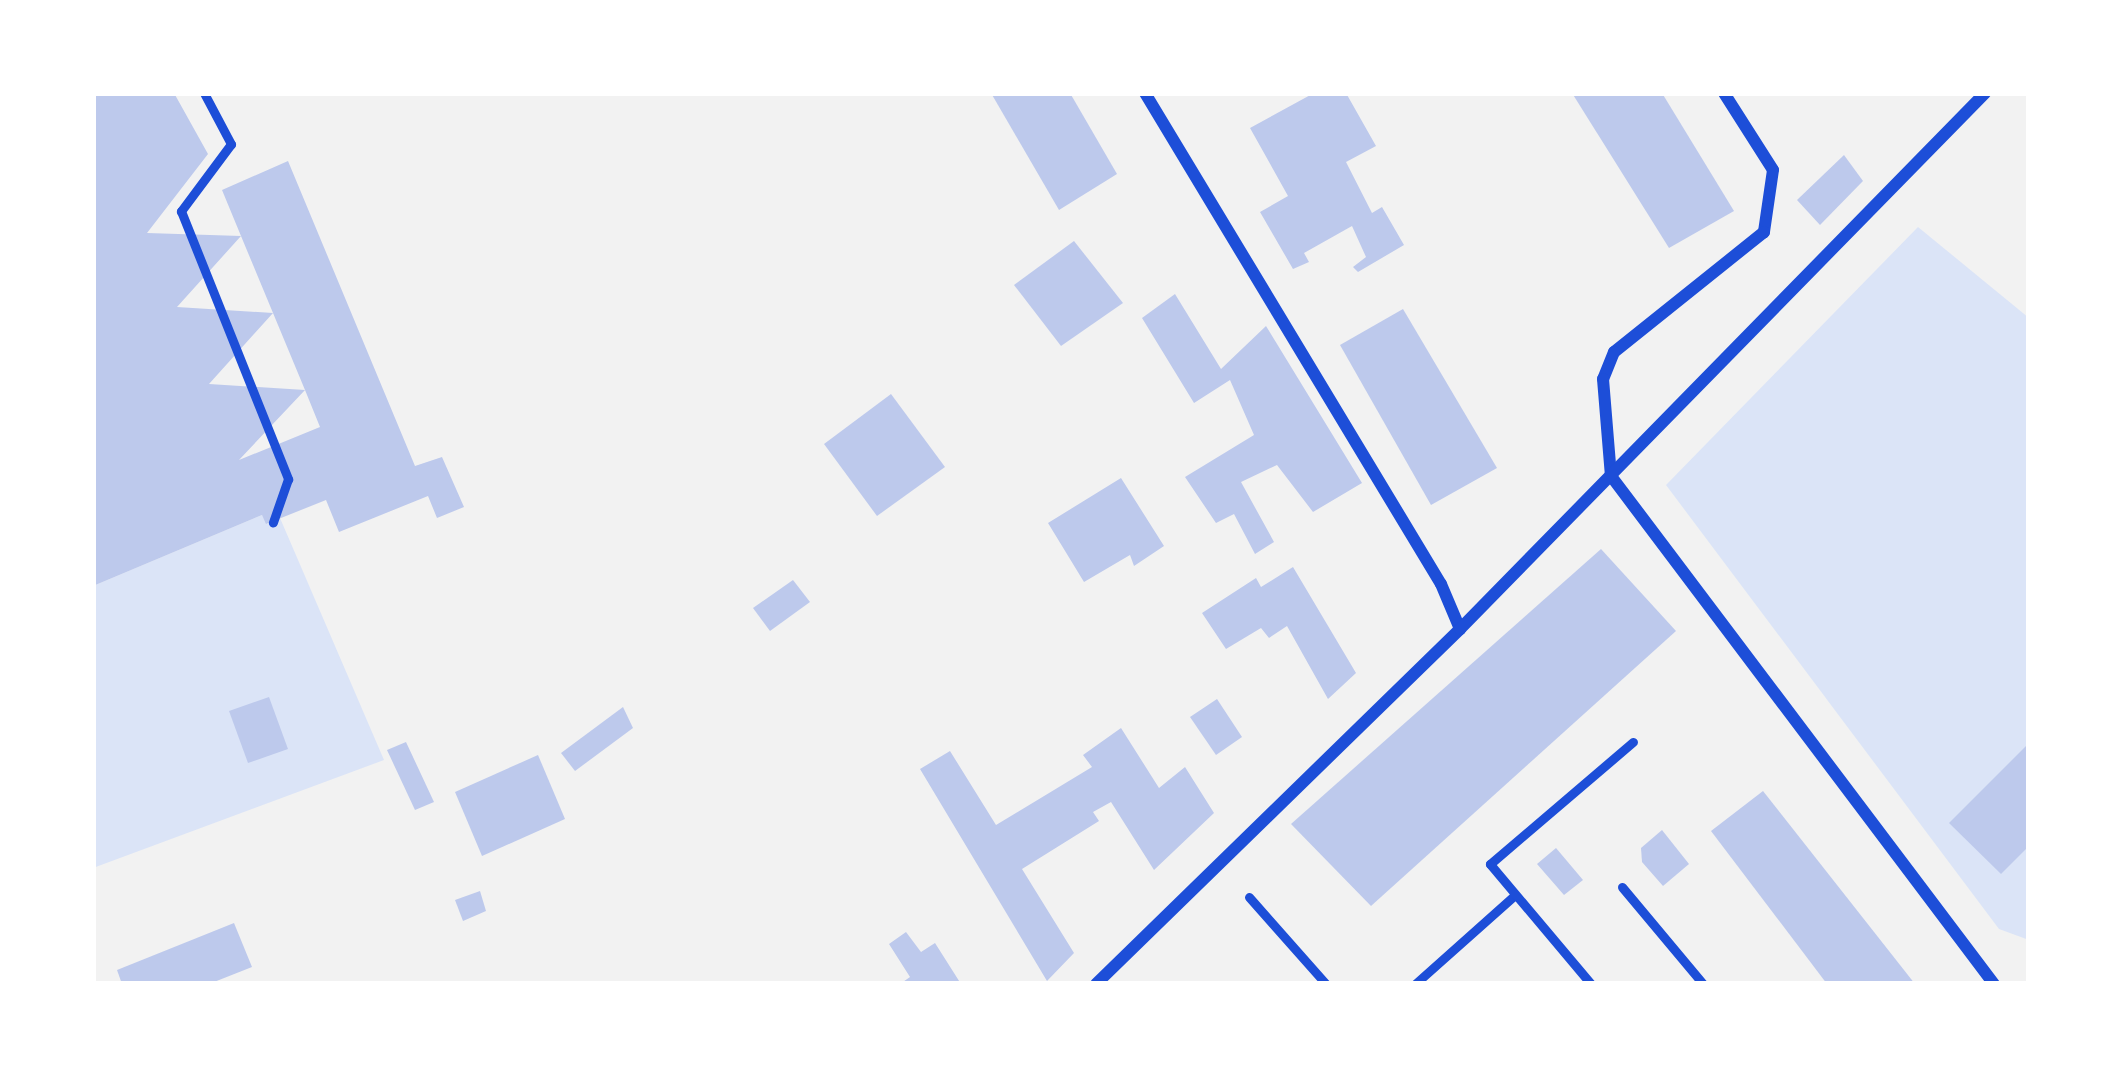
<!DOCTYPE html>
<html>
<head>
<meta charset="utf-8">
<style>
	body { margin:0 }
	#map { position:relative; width:2122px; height:1077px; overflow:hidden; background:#f2f2f2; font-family:"Roboto Serif",serif }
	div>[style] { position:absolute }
	.green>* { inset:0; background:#dbe4f7 }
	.building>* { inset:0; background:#bdc9ec }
	.service>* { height:9px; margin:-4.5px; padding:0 4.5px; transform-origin:4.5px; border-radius:4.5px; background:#1d4ed8 }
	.minor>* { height:12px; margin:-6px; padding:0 6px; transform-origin:6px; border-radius:6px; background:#1d4ed8 }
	span { translate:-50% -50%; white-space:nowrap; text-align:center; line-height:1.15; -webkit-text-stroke:10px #fff; paint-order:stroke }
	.frame { position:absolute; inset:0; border:96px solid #fff; pointer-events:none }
</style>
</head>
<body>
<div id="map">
	<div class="green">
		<i style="clip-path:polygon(1918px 227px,2029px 318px,2029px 940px,1999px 929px,1666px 485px)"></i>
		<i style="clip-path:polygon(262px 515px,267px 524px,280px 518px,384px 760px,93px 868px,93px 586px)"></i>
	</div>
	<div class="building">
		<i style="clip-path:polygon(evenodd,93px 93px,174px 93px,208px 154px,147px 233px,241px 236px,222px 190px,288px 161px,415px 466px,442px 457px,464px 507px,437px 518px,428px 496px,339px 532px,326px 500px,266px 524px,262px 515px,93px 586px,93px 93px,241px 236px,305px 390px,320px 427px,239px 460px,305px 390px,209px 384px,273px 313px,177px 307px,241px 236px)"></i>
		<i style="clip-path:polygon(991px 93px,1070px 93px,1117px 174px,1059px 210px)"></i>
		<i style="clip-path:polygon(1314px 93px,1346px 93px,1376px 146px,1346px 162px,1372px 213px,1382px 207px,1404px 245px,1358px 272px,1353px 267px,1366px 257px,1352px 226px,1304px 253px,1309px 262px,1293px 269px,1260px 212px,1288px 196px,1250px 128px)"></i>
		<i style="clip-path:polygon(1572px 93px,1662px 93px,1734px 211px,1669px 248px)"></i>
		<i style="clip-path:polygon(1844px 155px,1863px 181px,1820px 225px,1797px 200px)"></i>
		<i style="clip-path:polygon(1074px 241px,1123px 303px,1061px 346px,1014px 285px)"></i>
		<i style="clip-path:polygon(1175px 294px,1221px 369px,1266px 326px,1362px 483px,1313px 512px,1277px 465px,1241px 482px,1274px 542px,1255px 554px,1234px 514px,1216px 523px,1185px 477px,1254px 435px,1230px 380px,1194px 403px,1142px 318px)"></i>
		<i style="clip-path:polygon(1403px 309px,1497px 468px,1431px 505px,1340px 345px)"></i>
		<i style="clip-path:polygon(891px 394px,945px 467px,877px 516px,824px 444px)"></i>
		<i style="clip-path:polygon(1121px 478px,1164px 546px,1134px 566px,1130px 555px,1084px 582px,1048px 523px)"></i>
		<i style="clip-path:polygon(1601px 549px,1676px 631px,1371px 906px,1291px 824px)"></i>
		<i style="clip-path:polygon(1293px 567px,1356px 673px,1328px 699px,1287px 626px,1269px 638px,1261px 628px,1226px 649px,1202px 613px,1256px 578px,1261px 587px)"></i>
		<i style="clip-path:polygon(793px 580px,810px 602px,770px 631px,753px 608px)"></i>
		<i style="clip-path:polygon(269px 697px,288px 749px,248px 763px,229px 711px)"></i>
		<i style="clip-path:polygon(1217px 699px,1242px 737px,1216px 755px,1190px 717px)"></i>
		<i style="clip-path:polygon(623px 707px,633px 728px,575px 771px,561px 753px)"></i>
		<i style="clip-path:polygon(1121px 728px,1159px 788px,1185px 767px,1214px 813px,1154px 870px,1111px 802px,1093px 812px,1099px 821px,1022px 869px,1074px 953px,1047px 981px,920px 769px,950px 751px,996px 825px,1092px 767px,1083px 755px)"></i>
		<i style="clip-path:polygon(406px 742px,434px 802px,415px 810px,387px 750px)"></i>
		<i style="clip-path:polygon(2029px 743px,2029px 846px,2001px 874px,1949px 823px)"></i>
		<i style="clip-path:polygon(538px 755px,565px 819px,482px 856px,455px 792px)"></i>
		<i style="clip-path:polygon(1763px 791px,1915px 984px,1827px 984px,1711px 831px)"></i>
		<i style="clip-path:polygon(1662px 830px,1689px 864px,1663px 886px,1642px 862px,1641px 848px)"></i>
		<i style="clip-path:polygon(1556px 848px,1583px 880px,1564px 895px,1537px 864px)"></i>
		<i style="clip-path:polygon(480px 891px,486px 911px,463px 921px,455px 900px)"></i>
		<i style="clip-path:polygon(234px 923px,252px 967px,209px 984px,122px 984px,117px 970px)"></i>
		<i style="clip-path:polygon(906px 932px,921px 952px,935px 943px,961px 984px,900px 984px,910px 977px,889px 944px)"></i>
	</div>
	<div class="service">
		<i style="left:204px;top:93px;width:58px;rotate:62.1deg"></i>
		<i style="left:231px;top:144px;width:84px;rotate:126.7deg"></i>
		<i style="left:181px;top:211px;width:289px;rotate:68.2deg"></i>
		<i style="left:288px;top:479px;width:46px;rotate:109.2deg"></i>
		<i style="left:1622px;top:887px;width:126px;rotate:50.1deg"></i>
		<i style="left:1249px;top:897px;width:116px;rotate:48.5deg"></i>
		<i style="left:1415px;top:984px;width:134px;rotate:-41.7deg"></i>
		<i style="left:1591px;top:984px;width:157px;rotate:-130.1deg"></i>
		<i style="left:1490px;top:864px;width:188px;rotate:-40.5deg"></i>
	</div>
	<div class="minor">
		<i style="left:1145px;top:93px;width:573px;rotate:58.92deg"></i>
		<i style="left:1441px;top:584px;width:49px;rotate:67.1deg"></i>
		<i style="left:1724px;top:93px;width:91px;rotate:57.5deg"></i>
		<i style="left:1773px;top:170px;width:63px;rotate:98.3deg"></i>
		<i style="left:1764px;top:232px;width:192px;rotate:141.3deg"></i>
		<i style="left:1614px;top:352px;width:29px;rotate:112deg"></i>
		<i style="left:1603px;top:379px;width:97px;rotate:85.3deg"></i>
		<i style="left:1611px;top:476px;width:636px;rotate:52.99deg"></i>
		<i style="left:1096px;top:984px;width:508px;rotate:-44.28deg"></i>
		<i style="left:1460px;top:629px;width:750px;rotate:-45.59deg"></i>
	</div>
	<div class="frame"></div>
</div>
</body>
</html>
